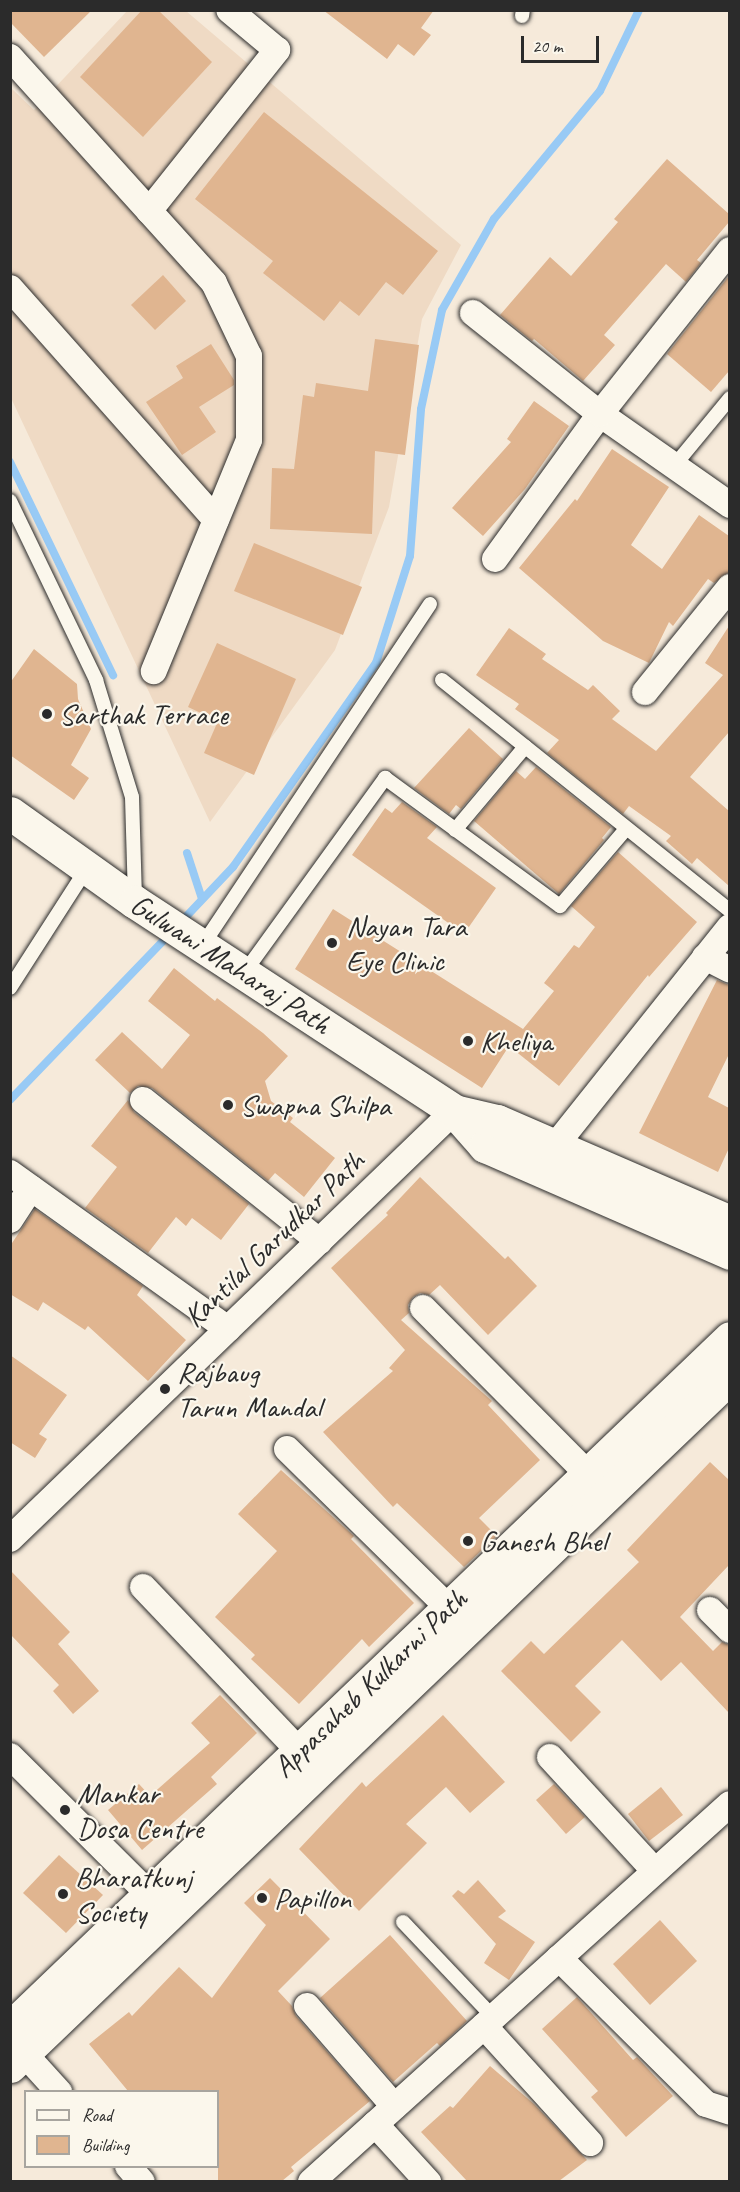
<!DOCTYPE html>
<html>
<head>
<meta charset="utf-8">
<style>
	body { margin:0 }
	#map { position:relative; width:740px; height:2192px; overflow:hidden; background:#f6eada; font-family:Caveat,sans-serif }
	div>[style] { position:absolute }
	.built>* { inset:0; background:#efdac4 }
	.stream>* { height:8px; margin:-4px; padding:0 4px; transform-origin:4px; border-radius:4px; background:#98caf5 }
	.building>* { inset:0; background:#e0b590 }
	.roads { filter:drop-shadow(0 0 2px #2b2b2b) drop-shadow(0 0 2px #2b2b2b) }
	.lane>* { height:14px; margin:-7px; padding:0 7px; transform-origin:7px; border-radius:7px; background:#fbf7ec }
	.street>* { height:26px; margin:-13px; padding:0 13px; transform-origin:13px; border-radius:13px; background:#fbf7ec }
	.secondary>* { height:33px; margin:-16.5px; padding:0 16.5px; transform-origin:16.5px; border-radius:16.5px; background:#fbf7ec }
	.dots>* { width:16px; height:16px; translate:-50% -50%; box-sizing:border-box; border:3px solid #fbf7ec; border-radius:50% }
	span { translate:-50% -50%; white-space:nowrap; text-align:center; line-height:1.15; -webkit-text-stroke:4.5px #fbf7ec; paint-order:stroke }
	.poi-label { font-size:30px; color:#2b2b2b }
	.left { translate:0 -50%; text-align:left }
	.street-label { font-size:30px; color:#2b2b2b }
	.frame { position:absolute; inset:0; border:12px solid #2b2b2b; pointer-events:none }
	.legend { position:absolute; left:24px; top:2090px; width:195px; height:78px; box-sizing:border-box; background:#fbf7ec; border:2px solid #a8a59f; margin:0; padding:8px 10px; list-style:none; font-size:18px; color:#2b2b2b }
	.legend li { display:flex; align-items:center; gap:12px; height:30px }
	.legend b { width:30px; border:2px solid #a8a59f }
	.scale { position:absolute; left:521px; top:36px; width:78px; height:27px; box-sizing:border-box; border:3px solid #2b2b2b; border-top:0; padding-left:8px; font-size:18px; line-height:21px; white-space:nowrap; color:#2b2b2b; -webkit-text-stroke:4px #fbf7ec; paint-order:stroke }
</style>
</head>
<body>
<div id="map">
	<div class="built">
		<i style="clip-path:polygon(127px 11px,186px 11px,461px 245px,422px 319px,389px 507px,335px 650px,210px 822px,11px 398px,11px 88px,34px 110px)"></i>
	</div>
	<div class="stream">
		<i style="left:10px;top:462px;width:237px;rotate:64.2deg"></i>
		<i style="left:187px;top:853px;width:48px;rotate:71.9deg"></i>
		<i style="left:181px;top:922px;width:76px;rotate:-46.6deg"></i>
		<i style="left:233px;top:867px;width:249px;rotate:-55deg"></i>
		<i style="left:376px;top:663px;width:112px;rotate:-72.4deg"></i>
		<i style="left:410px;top:556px;width:147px;rotate:-85.7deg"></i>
		<i style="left:421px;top:409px;width:101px;rotate:-78deg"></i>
		<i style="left:442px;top:310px;width:105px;rotate:-60.3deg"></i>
		<i style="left:494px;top:219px;width:166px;rotate:-50.4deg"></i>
		<i style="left:600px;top:91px;width:90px;rotate:-64.3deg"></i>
		<i style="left:10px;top:1100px;width:229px;rotate:-46.1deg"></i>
	</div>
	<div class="building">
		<i style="clip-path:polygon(10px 10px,92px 10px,44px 57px,10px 22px)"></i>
		<i style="clip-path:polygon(142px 10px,158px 10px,212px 62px,143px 137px,80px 77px)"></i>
		<i style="clip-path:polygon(323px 10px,434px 10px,421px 28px,431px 35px,414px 56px,398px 44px,387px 59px)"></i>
		<i style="clip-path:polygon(264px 112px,438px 251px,403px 295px,386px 282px,359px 316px,340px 301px,324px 321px,263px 273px,273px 261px,195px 199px)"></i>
		<i style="clip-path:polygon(667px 159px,729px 214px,729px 222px,697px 260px,701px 263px,686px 282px,666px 264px,604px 335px,615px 345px,583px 381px,534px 339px,532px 341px,500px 315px,550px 257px,571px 276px,618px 222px,614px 219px)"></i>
		<i style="clip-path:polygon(163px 275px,186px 301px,155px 330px,131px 305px)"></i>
		<i style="clip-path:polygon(729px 276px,729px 371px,711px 392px,667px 354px)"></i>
		<i style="clip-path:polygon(375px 339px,419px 345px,405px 455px,375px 451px,372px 534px,270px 529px,272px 468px,294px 469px,303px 395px,314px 397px,316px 383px,368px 391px)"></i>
		<i style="clip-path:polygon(211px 344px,234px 380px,234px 385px,199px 407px,216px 432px,182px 455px,146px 402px,183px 378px,176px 366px)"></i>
		<i style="clip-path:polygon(534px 401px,569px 426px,525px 489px,483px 536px,452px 508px,511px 442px,507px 439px)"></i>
		<i style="clip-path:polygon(612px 449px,669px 487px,631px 545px,662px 569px,699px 515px,729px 536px,729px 572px,714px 583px,708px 579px,673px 626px,669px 622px,649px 663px,603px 641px,519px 568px,575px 499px,577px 501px)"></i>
		<i style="clip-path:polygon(254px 543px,362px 587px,343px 635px,234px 591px)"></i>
		<i style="clip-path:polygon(729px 626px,729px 732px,690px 777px,729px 811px,729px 886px,697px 858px,692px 864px,666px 841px,671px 836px,629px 806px,623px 814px,547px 753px,559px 740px,515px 709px,519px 704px,476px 675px,509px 628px,546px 654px,542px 659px,588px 690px,593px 685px,620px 711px,612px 719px,656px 751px,723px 675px,705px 663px)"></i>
		<i style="clip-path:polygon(217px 643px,296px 679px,254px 775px,204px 753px,218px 721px,188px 707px)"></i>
		<i style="clip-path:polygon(34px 649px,77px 684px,78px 699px,91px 729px,71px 765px,89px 778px,74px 800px,10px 755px,10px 683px)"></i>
		<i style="clip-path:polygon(469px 728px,503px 759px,461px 809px,456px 805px,449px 814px,414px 788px)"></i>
		<i style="clip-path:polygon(536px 767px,611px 827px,602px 838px,604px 840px,559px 894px,474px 821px,516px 771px,525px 779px)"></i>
		<i style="clip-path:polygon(402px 802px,437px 827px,427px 838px,496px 888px,464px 934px,352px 855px,385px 808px,392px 813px)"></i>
		<i style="clip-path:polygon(618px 852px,697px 922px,649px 977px,648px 975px,559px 1086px,509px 1046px,482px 1088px,295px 969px,333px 909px,523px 1029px,554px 991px,544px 983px,574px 945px,579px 948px,595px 927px,571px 906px)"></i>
		<i style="clip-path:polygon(174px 968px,215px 1001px,217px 998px,263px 1033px,288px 1056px,265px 1081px,271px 1101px,293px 1118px,290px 1122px,335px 1158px,304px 1197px,275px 1173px,268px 1181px,152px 1088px,138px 1086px,130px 1093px,95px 1060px,122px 1032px,162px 1069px,190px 1035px,148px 1001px)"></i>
		<i style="clip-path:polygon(717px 980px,729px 985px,729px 1054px,708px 1097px,729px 1108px,729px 1148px,718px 1172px,639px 1133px)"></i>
		<i style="clip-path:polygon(128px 1100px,134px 1112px,249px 1204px,221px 1240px,192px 1218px,186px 1226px,176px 1217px,148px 1253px,85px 1208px,117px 1167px,91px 1146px)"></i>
		<i style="clip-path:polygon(420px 1177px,505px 1259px,508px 1256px,537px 1286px,488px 1335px,440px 1285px,429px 1295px,420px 1293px,413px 1297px,408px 1305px,409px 1313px,401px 1320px,492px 1401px,488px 1405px,540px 1460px,479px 1518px,497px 1536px,464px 1567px,397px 1503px,393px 1507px,323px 1432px,393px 1371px,389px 1368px,405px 1350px,331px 1268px,388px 1215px,386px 1213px)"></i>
		<i style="clip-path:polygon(35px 1209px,143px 1286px,137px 1295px,186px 1340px,148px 1381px,88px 1326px,85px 1330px,43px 1302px,38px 1311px,10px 1294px,10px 1246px)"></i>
		<i style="clip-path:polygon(10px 1355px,67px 1395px,39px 1434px,47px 1439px,35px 1458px,10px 1442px)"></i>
		<i style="clip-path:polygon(710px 1462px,729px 1480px,729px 1565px,680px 1617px,713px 1651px,722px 1642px,729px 1645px,729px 1713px,681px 1662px,661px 1681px,622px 1640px,575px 1686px,601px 1712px,571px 1742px,501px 1671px,531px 1641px,544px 1654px,639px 1562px,627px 1550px)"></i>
		<i style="clip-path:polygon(281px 1470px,354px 1536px,351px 1539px,414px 1603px,369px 1647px,362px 1639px,299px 1704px,251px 1659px,255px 1655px,215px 1617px,277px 1551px,238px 1514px)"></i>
		<i style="clip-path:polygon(10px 1570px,70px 1632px,58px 1644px,99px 1691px,73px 1714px,53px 1691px,59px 1685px,10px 1634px)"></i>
		<i style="clip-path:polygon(220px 1695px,257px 1733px,211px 1777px,217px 1784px,142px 1850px,108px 1810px,139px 1784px,150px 1796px,210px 1743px,191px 1723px)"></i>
		<i style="clip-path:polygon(443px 1715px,505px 1782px,470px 1813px,446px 1787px,406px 1824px,427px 1843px,359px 1911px,299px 1849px,362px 1782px,366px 1787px)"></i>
		<i style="clip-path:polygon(554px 1784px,585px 1817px,566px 1834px,536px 1800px)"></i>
		<i style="clip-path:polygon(661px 1787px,683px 1815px,649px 1841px,628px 1814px)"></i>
		<i style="clip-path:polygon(59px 1855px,103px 1895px,66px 1933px,23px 1893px)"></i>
		<i style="clip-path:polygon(270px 1878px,330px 1939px,278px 1991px,292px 2006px,296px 2016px,370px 2101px,291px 2167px,294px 2171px,282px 2181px,218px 2181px,218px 2091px,128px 2091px,89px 2044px,129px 2012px,132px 2016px,179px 1967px,212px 1998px,266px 1925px,244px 1903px)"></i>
		<i style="clip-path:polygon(478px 1880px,506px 1911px,498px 1917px,535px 1942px,509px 1980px,484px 1963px,496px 1944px,452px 1896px,458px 1890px,464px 1894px)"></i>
		<i style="clip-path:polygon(660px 1920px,697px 1961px,650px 2005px,613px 1964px)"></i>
		<i style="clip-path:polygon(390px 1935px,467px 2021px,440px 2046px,437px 2043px,393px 2082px,320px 1998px)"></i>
		<i style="clip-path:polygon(577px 1997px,633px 2060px,637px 2057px,673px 2096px,626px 2137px,591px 2097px,598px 2091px,542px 2029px)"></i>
		<i style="clip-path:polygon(490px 2066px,534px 2104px,587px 2160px,559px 2181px,467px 2181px,421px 2132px,450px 2106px,453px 2108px)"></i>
	</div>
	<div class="roads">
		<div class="lane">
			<i style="left:522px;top:16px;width:6px;rotate:-81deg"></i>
			<i style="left:674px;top:466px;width:88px;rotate:-50.5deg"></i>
			<i style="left:10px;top:501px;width:199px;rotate:64.3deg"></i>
			<i style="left:96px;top:680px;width:122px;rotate:72.9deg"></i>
			<i style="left:132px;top:797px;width:100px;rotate:88.3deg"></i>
			<i style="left:442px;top:680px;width:369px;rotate:38.7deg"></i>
			<i style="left:455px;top:830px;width:109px;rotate:-49.9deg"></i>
			<i style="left:202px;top:946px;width:411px;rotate:-56.3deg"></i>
			<i style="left:244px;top:973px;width:241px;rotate:-54.1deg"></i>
			<i style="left:385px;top:778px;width:217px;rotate:36.2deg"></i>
			<i style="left:560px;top:906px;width:101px;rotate:-49.4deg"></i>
			<i style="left:10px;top:988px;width:143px;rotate:-57.3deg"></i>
			<i style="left:403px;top:1922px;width:131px;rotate:46.5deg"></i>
		</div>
		<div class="street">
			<i style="left:10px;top:57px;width:304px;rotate:47.9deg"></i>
			<i style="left:214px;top:283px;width:81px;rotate:64.4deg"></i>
			<i style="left:249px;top:356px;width:84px;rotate:90deg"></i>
			<i style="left:249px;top:440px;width:250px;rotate:112.4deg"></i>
			<i style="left:149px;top:211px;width:206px;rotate:-51.5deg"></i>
			<i style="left:277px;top:50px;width:62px;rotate:-140.2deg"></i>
			<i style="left:10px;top:288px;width:310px;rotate:48.4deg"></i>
			<i style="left:473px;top:313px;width:162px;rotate:38.5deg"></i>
			<i style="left:600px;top:414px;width:159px;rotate:35deg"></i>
			<i style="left:495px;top:559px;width:179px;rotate:-54.1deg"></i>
			<i style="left:600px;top:414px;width:209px;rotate:-51.6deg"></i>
			<i style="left:645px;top:692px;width:135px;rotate:-51deg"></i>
			<i style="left:705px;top:957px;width:28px;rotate:27deg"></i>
			<i style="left:143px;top:1100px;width:226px;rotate:38.7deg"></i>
			<i style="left:555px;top:1146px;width:280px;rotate:-51.4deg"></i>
			<i style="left:10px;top:1173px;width:268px;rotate:35.6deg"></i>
			<i style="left:10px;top:1220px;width:38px;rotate:-57deg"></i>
			<i style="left:423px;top:1308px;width:234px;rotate:45.2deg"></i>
			<i style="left:287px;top:1449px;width:245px;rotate:44.5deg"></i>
			<i style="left:10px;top:1539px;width:617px;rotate:-43.95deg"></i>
			<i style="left:143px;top:1587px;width:226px;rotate:46.4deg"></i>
			<i style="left:710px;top:1610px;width:28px;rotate:45deg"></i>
			<i style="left:10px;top:1756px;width:197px;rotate:44.8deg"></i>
			<i style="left:550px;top:1757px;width:155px;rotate:47.4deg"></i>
			<i style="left:559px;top:1958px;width:207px;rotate:44.8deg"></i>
			<i style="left:706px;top:2104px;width:25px;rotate:18deg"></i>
			<i style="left:307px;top:2006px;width:133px;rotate:49deg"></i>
			<i style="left:484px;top:2026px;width:158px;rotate:47.8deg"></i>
			<i style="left:11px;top:2039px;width:72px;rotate:47.8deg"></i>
			<i style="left:375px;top:2124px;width:79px;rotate:47.6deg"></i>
			<i style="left:128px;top:2166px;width:21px;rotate:49deg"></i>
			<i style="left:311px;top:2182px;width:564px;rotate:-42.06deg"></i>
		</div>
		<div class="secondary">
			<i style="left:10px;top:813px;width:153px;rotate:35.5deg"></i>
			<i style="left:135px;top:902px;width:381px;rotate:33.2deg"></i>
			<i style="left:454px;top:1111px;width:47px;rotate:48.5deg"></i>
			<i style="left:485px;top:1146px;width:267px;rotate:23.6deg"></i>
			<i style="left:454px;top:1111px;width:44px;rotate:13.1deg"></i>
			<i style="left:497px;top:1121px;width:254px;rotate:23.4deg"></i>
			<i style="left:10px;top:2028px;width:997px;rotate:-43.78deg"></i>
			<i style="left:10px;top:2066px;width:997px;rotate:-43.74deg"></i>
		</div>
	</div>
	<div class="dots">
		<i style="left:47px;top:714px;background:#2b2b2b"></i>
		<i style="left:332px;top:943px;background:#2b2b2b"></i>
		<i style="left:468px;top:1041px;background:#2b2b2b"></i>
		<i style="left:228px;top:1105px;background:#2b2b2b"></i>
		<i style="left:165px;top:1389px;background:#2b2b2b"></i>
		<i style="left:468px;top:1541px;background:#2b2b2b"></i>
		<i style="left:65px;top:1810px;background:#2b2b2b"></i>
		<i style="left:63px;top:1894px;background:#2b2b2b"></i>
		<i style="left:262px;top:1898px;background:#2b2b2b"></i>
	</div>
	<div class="poi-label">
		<span class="left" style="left:59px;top:714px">Sarthak Terrace</span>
		<span class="left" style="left:346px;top:943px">Nayan Tara<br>Eye Clinic</span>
		<span class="left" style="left:480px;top:1041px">Kheliya</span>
		<span class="left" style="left:240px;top:1105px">Swapna Shilpa</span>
		<span class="left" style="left:177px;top:1389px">Rajbaug<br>Tarun Mandal</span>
		<span class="left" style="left:480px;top:1541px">Ganesh Bhel</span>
		<span class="left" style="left:77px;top:1810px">Mankar<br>Dosa Centre</span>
		<span class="left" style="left:75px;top:1894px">Bharatkunj<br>Society</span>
		<span class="left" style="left:274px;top:1898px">Papillon</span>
	</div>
	<div class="street-label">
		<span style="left:231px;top:964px;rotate:33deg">Gulwani Maharaj Path</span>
		<span style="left:274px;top:1239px;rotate:-44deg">Kantilal Garudkar Path</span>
		<span style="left:370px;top:1683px;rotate:-44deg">Appasaheb Kulkarni Path</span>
	</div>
	<div class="frame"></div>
	<ul class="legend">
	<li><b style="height:8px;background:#fbf7ec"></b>Road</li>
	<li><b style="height:16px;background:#e0b590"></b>Building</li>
	</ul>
	<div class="scale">20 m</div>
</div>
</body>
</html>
